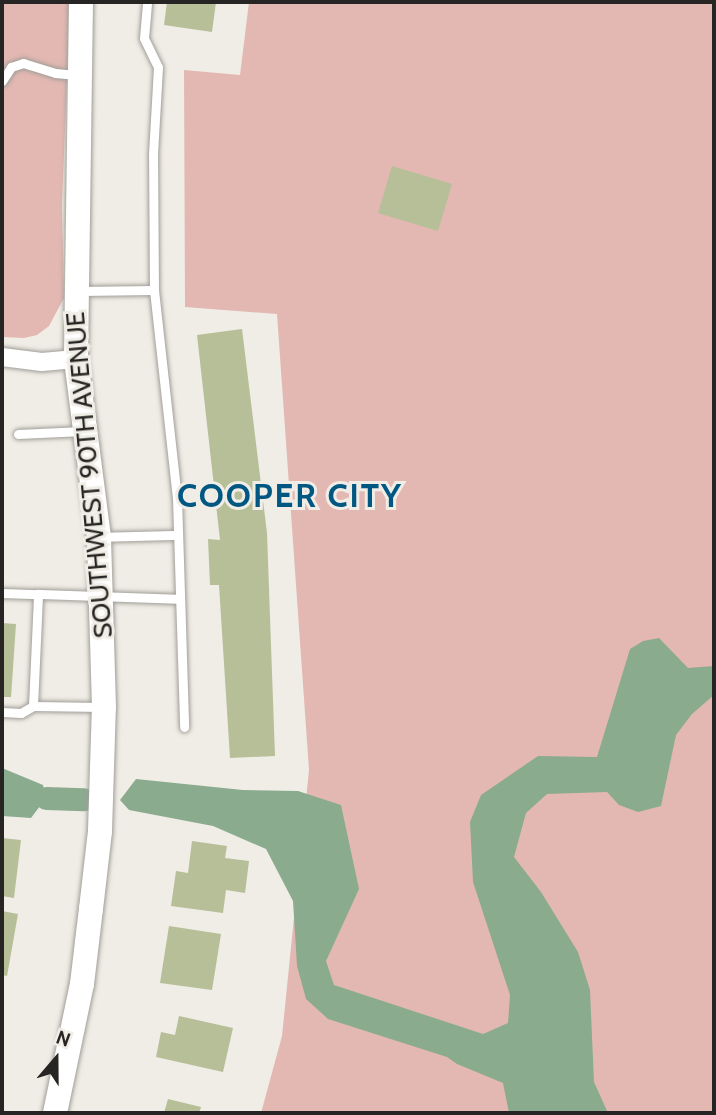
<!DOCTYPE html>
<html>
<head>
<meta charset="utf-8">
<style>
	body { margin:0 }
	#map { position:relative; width:716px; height:1115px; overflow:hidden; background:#f0ede6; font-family:Cabin,sans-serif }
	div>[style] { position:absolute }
	.green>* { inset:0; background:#e3b8b2 }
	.water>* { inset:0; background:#8bab8f }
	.canal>* { height:23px; margin:-11.5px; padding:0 11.5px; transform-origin:11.5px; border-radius:11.5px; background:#8bab8f }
	.building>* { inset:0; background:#b6bf98 }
	.roads { filter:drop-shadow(0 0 2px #a09e98) drop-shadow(0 0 2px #a09e98) }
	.lane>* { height:9px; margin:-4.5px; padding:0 4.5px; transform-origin:4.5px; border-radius:4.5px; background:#fff }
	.street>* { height:18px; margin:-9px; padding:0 9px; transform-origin:9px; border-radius:9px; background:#fff }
	.secondary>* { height:24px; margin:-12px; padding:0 12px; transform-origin:12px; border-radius:12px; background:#fff }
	span { translate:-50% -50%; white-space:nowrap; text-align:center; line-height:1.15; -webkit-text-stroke:6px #f0ede6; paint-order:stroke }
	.street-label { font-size:26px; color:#272523 }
	.district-label { font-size:33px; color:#005782; font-weight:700; letter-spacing:2px }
	.frame { position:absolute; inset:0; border:4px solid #272523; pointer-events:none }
	.north { position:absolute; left:21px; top:1024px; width:70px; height:70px; -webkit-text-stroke:5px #f0ede6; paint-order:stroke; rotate:20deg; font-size:19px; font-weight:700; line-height:28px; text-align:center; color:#272523 }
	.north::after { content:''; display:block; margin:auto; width:24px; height:32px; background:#272523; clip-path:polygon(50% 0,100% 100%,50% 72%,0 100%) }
</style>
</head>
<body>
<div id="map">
	<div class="green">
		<i style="clip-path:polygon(2px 2px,70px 2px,62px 206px,64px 298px,49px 326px,37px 335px,24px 338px,2px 337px)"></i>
		<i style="clip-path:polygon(249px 2px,714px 2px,714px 1113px,261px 1113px,282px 1036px,309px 770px,277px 314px,185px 307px,184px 70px,240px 75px)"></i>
	</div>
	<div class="water">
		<i style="clip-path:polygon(659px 638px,688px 668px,714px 666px,714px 695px,692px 714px,676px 735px,661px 806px,638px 812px,619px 805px,607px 792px,547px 794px,526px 813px,514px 857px,541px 892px,578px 952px,590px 990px,594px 1082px,608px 1113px,509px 1113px,503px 1083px,457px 1064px,447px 1057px,328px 1019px,306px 999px,297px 966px,293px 901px,266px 849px,213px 826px,129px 810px,120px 800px,136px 779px,243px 790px,298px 791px,341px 805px,359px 889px,326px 961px,334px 985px,483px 1034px,508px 1023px,510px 995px,473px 882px,470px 822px,481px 795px,538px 756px,597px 757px,630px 649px,643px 641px)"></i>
		<i style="clip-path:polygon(2px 768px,43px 785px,46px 798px,31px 818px,2px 816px)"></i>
	</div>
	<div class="canal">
		<i style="left:46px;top:798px;width:37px;rotate:2deg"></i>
	</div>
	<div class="building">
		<i style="clip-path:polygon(167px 2px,216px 2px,212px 32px,164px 25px)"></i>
		<i style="clip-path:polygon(392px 166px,452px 184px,438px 231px,378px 213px)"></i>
		<i style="clip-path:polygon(242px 329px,267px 533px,275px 756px,230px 758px,219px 585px,210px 585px,208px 539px,220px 540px,197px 335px)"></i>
		<i style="clip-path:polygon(2px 623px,16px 624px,11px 697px,2px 697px)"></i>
		<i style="clip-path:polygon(2px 838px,21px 840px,14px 898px,2px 896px)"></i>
		<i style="clip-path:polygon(192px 841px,227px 846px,225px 858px,249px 861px,245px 893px,226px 890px,223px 913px,171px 906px,176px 871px,188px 873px)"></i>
		<i style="clip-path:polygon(2px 911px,18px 914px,7px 976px,2px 975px)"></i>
		<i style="clip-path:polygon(169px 926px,221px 934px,212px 990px,160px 983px)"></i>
		<i style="clip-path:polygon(179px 1016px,233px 1028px,223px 1072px,156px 1057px,161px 1032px,175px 1035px)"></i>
		<i style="clip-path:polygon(168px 1099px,201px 1107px,199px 1113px,164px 1113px)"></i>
	</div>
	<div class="roads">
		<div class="lane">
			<i style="left:2px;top:81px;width:17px;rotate:-57deg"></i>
			<i style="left:11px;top:67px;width:13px;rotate:-18deg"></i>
			<i style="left:23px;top:63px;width:34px;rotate:17deg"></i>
			<i style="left:55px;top:73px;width:22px;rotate:5deg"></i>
			<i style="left:154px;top:290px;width:209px;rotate:83.7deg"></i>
			<i style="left:177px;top:498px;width:229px;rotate:88.2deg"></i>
			<i style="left:80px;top:291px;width:74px;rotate:-0.8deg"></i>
			<i style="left:154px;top:290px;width:136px;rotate:-90.4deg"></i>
			<i style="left:153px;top:154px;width:87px;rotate:-86.7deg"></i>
			<i style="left:158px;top:67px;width:32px;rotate:-116deg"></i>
			<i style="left:144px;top:38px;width:36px;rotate:-85deg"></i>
			<i style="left:18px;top:434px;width:65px;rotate:-2.6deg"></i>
			<i style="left:100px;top:537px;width:78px;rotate:-1.5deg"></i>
			<i style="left:2px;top:593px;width:36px;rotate:2deg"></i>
			<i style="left:33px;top:706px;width:112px;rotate:-87.4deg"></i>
			<i style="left:38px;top:594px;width:141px;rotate:2deg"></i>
			<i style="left:2px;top:712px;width:19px;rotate:3deg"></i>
			<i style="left:21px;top:713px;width:14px;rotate:-30deg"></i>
			<i style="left:33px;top:706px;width:70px;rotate:0.8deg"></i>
		</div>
		<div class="street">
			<i style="left:2px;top:357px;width:40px;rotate:7.1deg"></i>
			<i style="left:42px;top:362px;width:34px;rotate:-5deg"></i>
		</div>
		<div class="secondary">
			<i style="left:55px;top:1113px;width:132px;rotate:-78.2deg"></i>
			<i style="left:82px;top:984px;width:76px;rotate:-83.2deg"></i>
			<i style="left:91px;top:909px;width:79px;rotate:-83.4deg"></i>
			<i style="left:100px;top:831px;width:124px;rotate:-88.2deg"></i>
			<i style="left:104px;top:707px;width:170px;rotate:-91.7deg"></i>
			<i style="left:99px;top:537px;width:179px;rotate:-97.4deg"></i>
			<i style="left:76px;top:359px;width:357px;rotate:-89.2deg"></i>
		</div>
	</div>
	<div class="street-label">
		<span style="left:90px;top:475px;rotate:-95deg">SOUTHWEST 90TH AVENUE</span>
	</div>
	<div class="district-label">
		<span style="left:290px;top:496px">COOPER CITY</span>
	</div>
	<div class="frame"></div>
	<div class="north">N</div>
</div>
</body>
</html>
